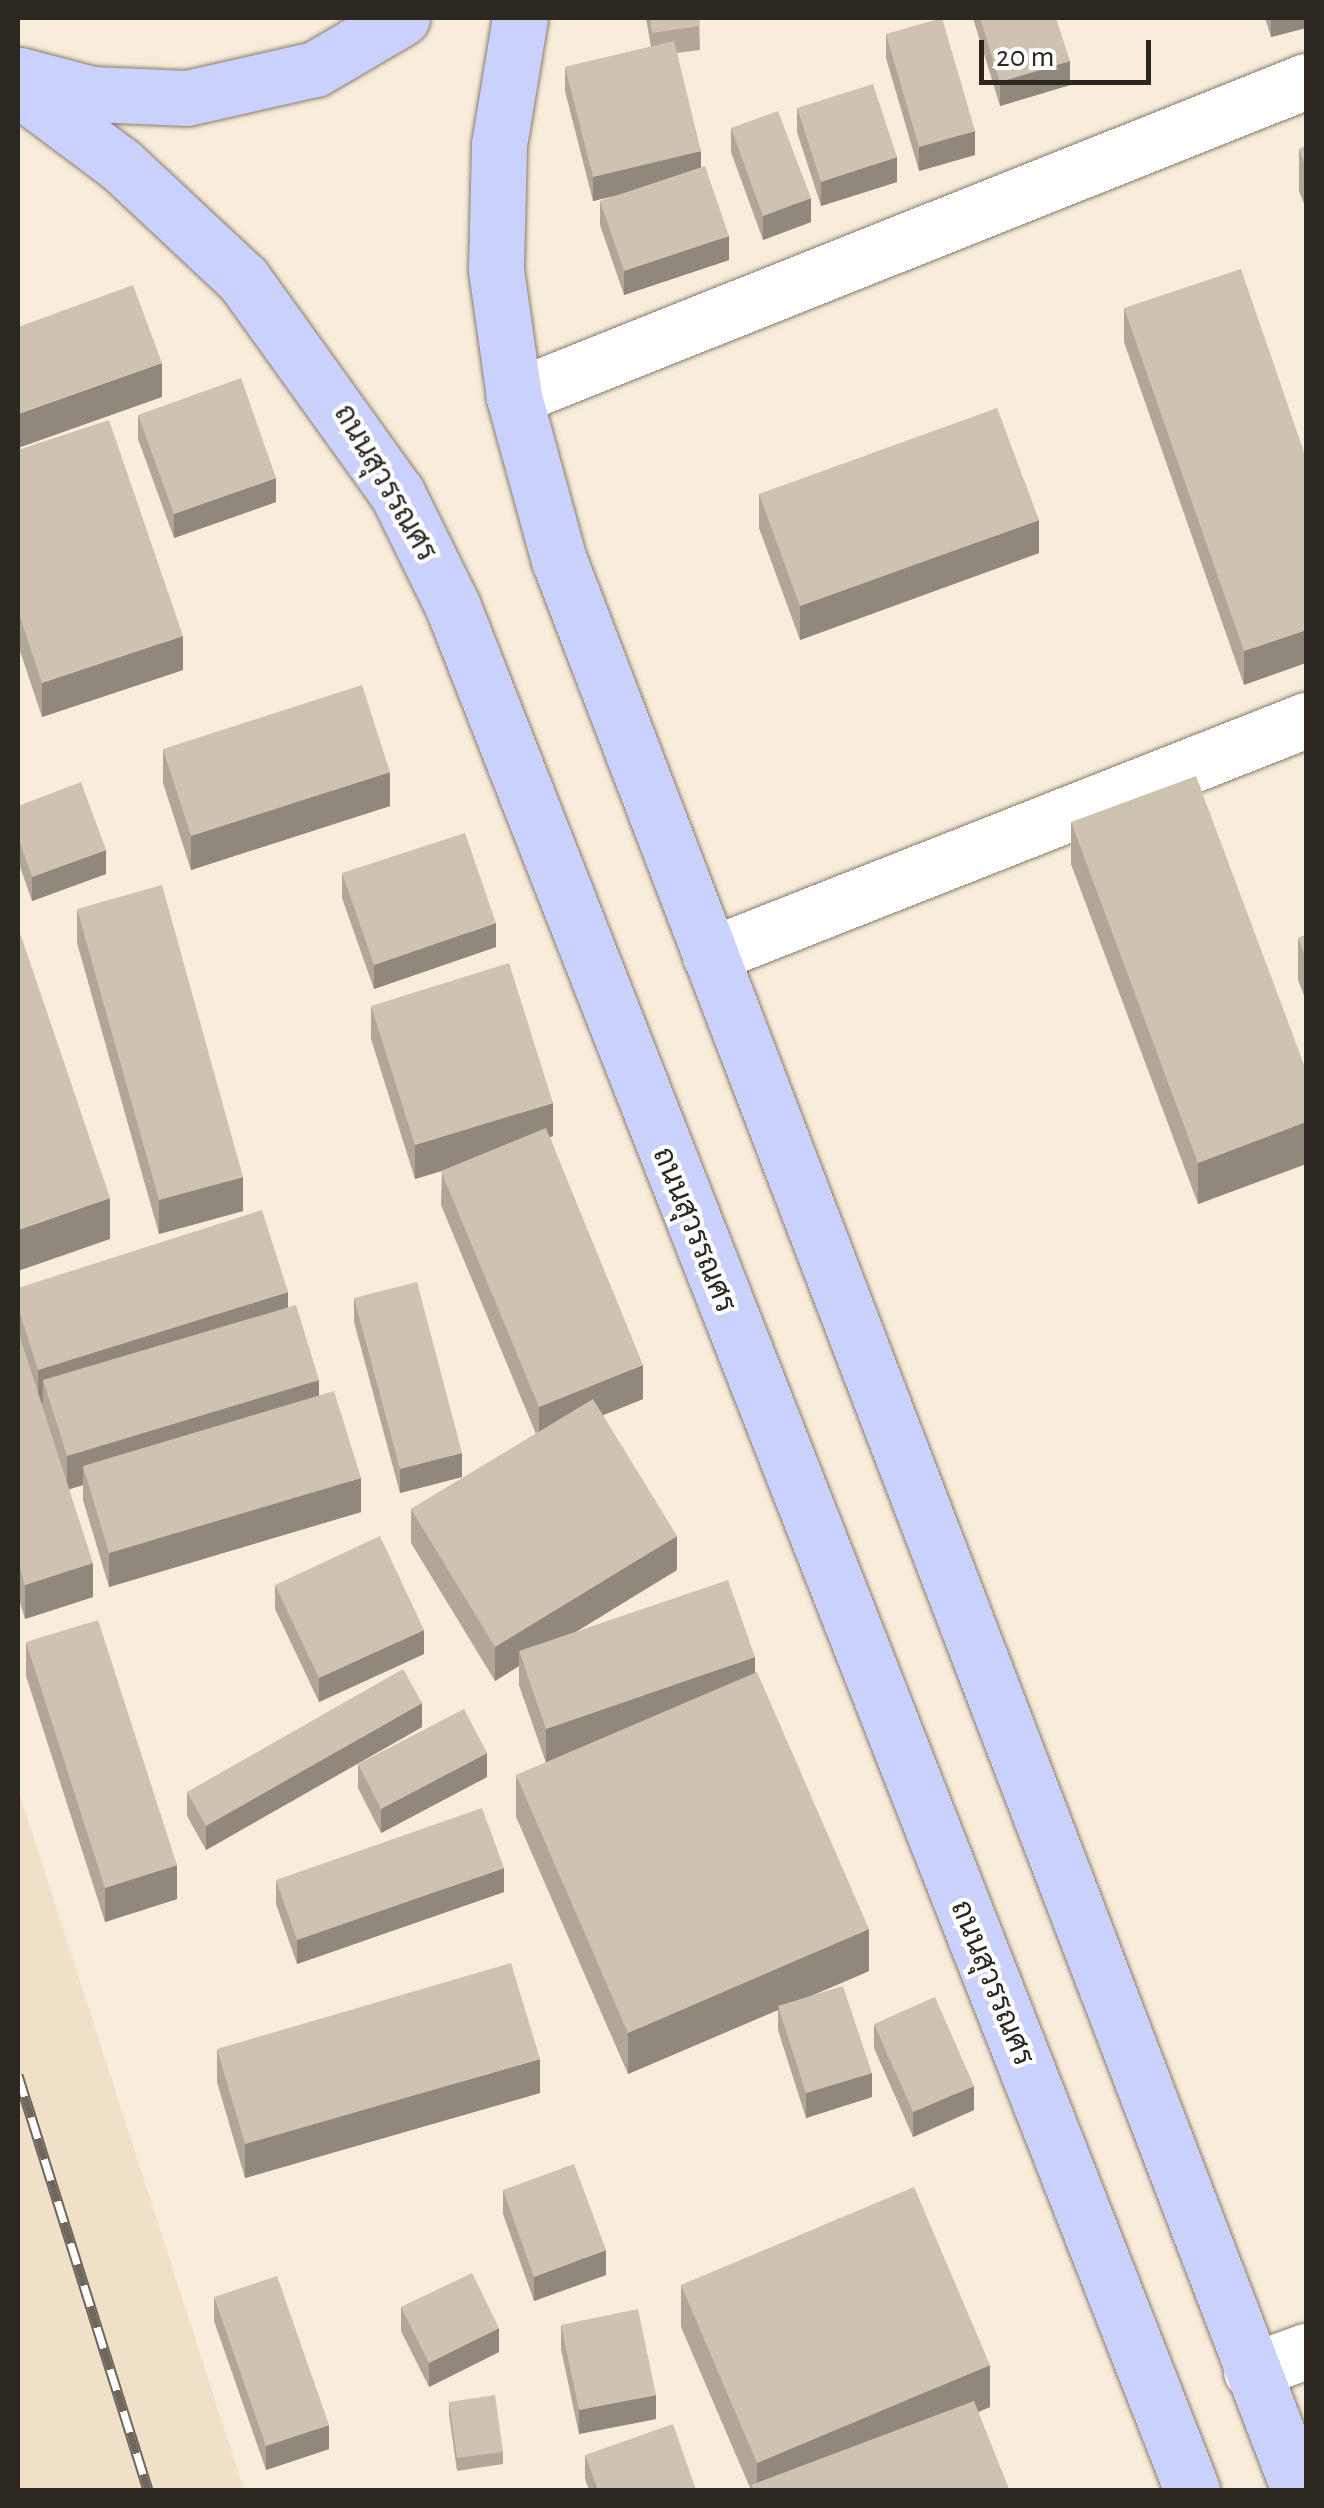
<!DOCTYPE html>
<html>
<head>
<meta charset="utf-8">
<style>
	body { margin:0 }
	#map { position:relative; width:1324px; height:2508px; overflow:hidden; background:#f8ecda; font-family:"Alegreya Sans",Sarabun,sans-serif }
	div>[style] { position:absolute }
	.built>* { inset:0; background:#f0e0c8 }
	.roads { filter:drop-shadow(0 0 2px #887d6d) drop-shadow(0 0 2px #887d6d) }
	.minor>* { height:55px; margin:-27.5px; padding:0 27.5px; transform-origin:27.5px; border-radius:27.5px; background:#fff }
	.primary>* { height:55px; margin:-27.5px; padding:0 27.5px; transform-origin:27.5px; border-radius:27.5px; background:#cad1fd }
	.rail>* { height:11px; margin-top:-5.5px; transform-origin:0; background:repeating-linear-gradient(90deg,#fff 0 22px,#6f675d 0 44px); box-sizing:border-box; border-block:2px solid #6f675d }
	.wall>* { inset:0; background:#b1a798 }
	.shaded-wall>* { inset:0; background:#90887c }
	.building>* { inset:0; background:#cec2b1 }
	span { translate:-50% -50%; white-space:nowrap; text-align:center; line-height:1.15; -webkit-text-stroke:8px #fff; paint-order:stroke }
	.street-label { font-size:30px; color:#2c2721 }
	.frame { position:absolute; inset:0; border:20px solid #2c2721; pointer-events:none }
	.scale { position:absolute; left:979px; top:40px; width:172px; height:45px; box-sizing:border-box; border:5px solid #2c2721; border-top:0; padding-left:12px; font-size:30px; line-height:35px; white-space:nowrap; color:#2c2721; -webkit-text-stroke:8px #fff; paint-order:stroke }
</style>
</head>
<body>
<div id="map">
	<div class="built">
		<i style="clip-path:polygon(18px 1789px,244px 2490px,18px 2490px)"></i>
	</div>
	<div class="roads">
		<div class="minor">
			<i style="left:514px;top:397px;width:853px;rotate:-21.75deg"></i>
			<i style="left:710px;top:955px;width:641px;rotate:-21.52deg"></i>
			<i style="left:1251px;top:2371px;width:59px;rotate:-20deg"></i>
		</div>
		<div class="primary">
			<i style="left:520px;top:18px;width:129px;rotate:99.4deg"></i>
			<i style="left:499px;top:145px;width:125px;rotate:91.4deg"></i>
			<i style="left:496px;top:270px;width:128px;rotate:81.9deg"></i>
			<i style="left:514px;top:397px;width:169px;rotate:74.6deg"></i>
			<i style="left:559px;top:560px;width:2067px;rotate:69.02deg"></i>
			<i style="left:20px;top:75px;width:74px;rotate:14.8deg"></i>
			<i style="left:92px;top:94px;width:95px;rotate:2.4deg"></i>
			<i style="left:187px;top:98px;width:131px;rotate:-12.8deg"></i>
			<i style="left:315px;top:69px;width:101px;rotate:-30.4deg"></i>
			<i style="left:18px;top:88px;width:129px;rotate:36.8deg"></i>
			<i style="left:121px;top:165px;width:167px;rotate:43.1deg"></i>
			<i style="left:243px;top:279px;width:264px;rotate:54.3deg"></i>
			<i style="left:397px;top:493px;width:127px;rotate:63.8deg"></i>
			<i style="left:453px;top:607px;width:2023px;rotate:68.57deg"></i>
		</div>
	</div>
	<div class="rail">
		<i style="left:18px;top:2075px;width:435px;rotate:72.6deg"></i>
	</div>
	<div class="wall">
		<i style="clip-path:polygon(646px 18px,699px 18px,700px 50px,677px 53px,701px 168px,729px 260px,624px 295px,600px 225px,600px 201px,618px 195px,593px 201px,565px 91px,565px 67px,651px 47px)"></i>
		<i style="clip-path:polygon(973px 18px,1056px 18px,1070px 85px,1000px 106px)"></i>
		<i style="clip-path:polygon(1265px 18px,1306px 18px,1306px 28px,1271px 37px)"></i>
		<i style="clip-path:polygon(886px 34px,975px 155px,919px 171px,886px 58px)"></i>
		<i style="clip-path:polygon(797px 108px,897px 182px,821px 206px,797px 132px)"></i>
		<i style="clip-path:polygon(731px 128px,811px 222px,763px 240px,731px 152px)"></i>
		<i style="clip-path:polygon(1306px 146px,1306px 209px,1299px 191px,1299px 149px)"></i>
		<i style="clip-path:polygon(1124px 308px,1306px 458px,1244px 685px,1124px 342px)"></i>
		<i style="clip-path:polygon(138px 415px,276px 502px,174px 538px,138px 439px)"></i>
		<i style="clip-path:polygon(18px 450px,183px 670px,42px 717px,18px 645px)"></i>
		<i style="clip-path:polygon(759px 494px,1039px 553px,800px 640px,759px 528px)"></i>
		<i style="clip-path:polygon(163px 749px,390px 806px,191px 870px,163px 783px)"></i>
		<i style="clip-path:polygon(18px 806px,106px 874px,32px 901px,18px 861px)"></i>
		<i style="clip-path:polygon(1071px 822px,1306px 1070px,1306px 1164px,1198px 1204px,1071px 864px)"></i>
		<i style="clip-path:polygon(342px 873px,496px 947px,374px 989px,342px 898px)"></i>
		<i style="clip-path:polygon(77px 909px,243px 1211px,159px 1234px,77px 943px)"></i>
		<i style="clip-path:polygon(1306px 935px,1306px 1001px,1298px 980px,1298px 938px)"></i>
		<i style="clip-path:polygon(371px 1006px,553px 1136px,550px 1137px,643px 1399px,603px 1415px,677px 1570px,574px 1633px,755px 1672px,869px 1971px,808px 1997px,872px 2097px,806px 2118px,778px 2030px,778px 2010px,628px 2074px,516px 1817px,516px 1775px,546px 1763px,519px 1685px,519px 1666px,495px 1681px,411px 1543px,411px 1509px,536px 1434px,441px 1205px,442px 1171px,415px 1179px,371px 1039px)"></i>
		<i style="clip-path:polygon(18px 1288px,288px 1307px,361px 1512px,109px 1587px,83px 1500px,83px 1485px,69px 1489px,93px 1597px,25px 1619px,18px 1596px)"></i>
		<i style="clip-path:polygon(354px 1298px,462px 1477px,400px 1493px,354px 1322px)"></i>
		<i style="clip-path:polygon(275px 1585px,424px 1654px,319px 1702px,275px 1609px)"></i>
		<i style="clip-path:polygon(26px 1642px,177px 1899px,105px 1922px,26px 1676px)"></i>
		<i style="clip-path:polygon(422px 1727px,206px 1850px,187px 1816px,187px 1792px)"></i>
		<i style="clip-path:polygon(358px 1764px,487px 1777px,381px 1833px,358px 1788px)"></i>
		<i style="clip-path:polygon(276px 1880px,504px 1892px,297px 1964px,276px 1904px)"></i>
		<i style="clip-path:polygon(874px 2024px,974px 2110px,913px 2137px,874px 2048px)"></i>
		<i style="clip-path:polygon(217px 2049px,540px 2093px,245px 2178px,217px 2082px)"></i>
		<i style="clip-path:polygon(503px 2190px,606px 2275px,534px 2301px,503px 2214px)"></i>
		<i style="clip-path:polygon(681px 2285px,990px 2407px,978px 2412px,1009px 2490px,751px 2490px,681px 2327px)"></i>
		<i style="clip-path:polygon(214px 2297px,329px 2449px,266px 2470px,214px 2321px)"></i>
		<i style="clip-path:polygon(401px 2307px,499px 2352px,429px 2387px,401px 2331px)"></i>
		<i style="clip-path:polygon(561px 2325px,656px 2419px,579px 2434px,561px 2349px)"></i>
		<i style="clip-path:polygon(449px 2402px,503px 2452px,503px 2464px,457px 2471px,449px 2414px)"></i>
		<i style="clip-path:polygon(585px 2455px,696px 2490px,589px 2490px,585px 2479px)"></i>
	</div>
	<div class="shaded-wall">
		<i style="clip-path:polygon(1271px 18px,1306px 18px,1306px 28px,1271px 37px)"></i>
		<i style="clip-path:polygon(1070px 61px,1070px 85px,1000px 106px,1000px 82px)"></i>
		<i style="clip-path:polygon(975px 131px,975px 155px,919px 171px,919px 147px)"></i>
		<i style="clip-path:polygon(701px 151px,701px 175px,593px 201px,593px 177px)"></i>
		<i style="clip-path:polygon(897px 157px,897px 182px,821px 206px,821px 182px)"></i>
		<i style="clip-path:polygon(811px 198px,811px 222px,763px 240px,763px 216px)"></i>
		<i style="clip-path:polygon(729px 236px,729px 260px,624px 295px,624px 271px)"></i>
		<i style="clip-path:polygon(162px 363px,162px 397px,18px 448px,18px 414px)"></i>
		<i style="clip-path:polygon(276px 478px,276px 502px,174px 538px,174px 514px)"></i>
		<i style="clip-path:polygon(1039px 520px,1039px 553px,800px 640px,800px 606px)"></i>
		<i style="clip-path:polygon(1306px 630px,1306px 663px,1244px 685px,1244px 651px)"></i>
		<i style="clip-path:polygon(183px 636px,183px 670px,42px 717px,42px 683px)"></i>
		<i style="clip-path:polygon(390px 772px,390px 806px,191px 870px,191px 836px)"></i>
		<i style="clip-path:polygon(106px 850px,106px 874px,32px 901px,32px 877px)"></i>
		<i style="clip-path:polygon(496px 923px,496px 947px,374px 989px,374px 965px)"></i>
		<i style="clip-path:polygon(553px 1103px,553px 1136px,415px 1179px,415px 1145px)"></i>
		<i style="clip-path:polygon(1306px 1122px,1306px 1164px,1198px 1204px,1198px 1163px)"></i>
		<i style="clip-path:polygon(243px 1177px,243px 1211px,159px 1234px,159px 1200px)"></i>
		<i style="clip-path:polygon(110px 1198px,110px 1239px,18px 1271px,18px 1230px)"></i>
		<i style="clip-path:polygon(288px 1292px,288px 1326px,43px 1380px,43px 1403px,38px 1404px,38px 1370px)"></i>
		<i style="clip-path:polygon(643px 1365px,643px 1399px,539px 1441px,539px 1407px)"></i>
		<i style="clip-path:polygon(319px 1380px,319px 1414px,83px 1466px,83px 1485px,67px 1490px,67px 1456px)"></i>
		<i style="clip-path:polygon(462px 1453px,462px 1477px,400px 1493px,400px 1469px)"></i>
		<i style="clip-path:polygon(361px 1478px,361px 1512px,109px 1587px,109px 1553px)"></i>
		<i style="clip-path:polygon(677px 1536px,677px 1570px,523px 1664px,519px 1651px,519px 1666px,495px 1681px,495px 1647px)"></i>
		<i style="clip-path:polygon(93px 1563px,93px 1597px,25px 1619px,25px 1585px)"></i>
		<i style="clip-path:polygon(424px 1630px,424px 1654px,319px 1702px,319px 1678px)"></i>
		<i style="clip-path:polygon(755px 1657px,755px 1691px,546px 1763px,546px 1729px)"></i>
		<i style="clip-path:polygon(422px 1703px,422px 1727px,206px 1850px,206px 1826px)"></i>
		<i style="clip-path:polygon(487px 1753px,487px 1777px,381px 1833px,381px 1809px)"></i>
		<i style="clip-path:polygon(177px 1865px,177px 1899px,105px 1922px,105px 1888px)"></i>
		<i style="clip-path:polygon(504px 1868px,504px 1892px,297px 1964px,297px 1940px)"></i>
		<i style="clip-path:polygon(869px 1929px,869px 1971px,628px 2074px,628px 2033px)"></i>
		<i style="clip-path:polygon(540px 2059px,540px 2093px,245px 2178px,245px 2144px)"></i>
		<i style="clip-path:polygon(872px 2073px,872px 2097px,806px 2118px,806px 2093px)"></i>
		<i style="clip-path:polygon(974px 2086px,974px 2110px,913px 2137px,913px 2112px)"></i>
		<i style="clip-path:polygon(606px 2250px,606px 2275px,534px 2301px,534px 2277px)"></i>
		<i style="clip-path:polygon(499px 2328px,499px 2352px,429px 2387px,429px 2363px)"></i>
		<i style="clip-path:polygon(990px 2365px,990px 2407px,791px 2490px,757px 2490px,757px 2463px)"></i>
		<i style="clip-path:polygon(656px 2395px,656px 2419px,579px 2434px,579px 2410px)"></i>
		<i style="clip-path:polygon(329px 2425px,329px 2449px,266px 2470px,266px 2446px)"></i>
	</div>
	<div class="building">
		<i style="clip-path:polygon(650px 18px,699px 18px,700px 26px,652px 33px)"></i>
		<i style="clip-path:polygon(942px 18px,975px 131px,919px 147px,886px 34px)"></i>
		<i style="clip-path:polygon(980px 18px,1056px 18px,1070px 61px,1000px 82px)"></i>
		<i style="clip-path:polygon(674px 41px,701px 151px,593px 177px,565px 67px)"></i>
		<i style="clip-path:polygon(873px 84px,897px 157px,821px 182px,797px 108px)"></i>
		<i style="clip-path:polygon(778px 111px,811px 198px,763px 216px,731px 128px)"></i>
		<i style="clip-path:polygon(1306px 146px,1306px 168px,1299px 149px)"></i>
		<i style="clip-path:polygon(705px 166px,729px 236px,624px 271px,600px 201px)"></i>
		<i style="clip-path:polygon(1241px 269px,1306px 458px,1306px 630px,1244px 651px,1124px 308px)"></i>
		<i style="clip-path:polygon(133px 285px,162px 363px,18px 414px,18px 327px)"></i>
		<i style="clip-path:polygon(241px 378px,276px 478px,174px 514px,138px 415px)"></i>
		<i style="clip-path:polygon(997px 408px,1039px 520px,800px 606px,759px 494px)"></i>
		<i style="clip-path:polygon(109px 420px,183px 636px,42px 683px,18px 611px,18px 450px)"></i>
		<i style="clip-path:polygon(362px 685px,390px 772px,191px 836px,163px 749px)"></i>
		<i style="clip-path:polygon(1196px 776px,1306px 1070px,1306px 1122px,1198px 1163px,1071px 822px)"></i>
		<i style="clip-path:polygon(81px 782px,106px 850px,32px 877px,18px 837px,18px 806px)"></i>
		<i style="clip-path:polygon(465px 833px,496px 923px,374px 965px,342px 873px)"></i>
		<i style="clip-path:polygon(162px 885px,243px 1177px,159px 1200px,77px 909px)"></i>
		<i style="clip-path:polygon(18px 927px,110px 1198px,18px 1230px)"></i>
		<i style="clip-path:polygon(1306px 935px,1306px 959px,1298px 938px)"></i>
		<i style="clip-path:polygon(509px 963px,553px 1103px,415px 1145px,371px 1006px)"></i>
		<i style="clip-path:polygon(546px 1128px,643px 1365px,539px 1407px,441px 1171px)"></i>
		<i style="clip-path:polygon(262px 1210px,288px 1292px,38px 1370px,18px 1307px,18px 1288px)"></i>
		<i style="clip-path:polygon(417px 1282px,462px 1453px,400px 1469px,354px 1298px)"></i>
		<i style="clip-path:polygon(296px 1305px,319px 1380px,67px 1456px,43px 1380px)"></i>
		<i style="clip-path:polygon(18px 1331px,93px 1563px,25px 1585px,18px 1562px)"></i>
		<i style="clip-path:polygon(334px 1391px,361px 1478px,109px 1553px,83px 1466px)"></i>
		<i style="clip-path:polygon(593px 1399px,677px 1536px,495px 1647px,411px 1509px)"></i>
		<i style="clip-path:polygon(380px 1536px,424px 1630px,319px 1678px,275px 1585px)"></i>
		<i style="clip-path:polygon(728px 1580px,755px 1657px,546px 1729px,519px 1651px)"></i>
		<i style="clip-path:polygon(98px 1620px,177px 1865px,105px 1888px,26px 1642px)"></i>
		<i style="clip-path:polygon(403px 1669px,422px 1703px,206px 1826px,187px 1792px)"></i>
		<i style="clip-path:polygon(757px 1672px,869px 1929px,628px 2033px,516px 1775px)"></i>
		<i style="clip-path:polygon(464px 1709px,487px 1753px,381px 1809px,358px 1764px)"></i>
		<i style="clip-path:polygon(482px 1808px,504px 1868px,297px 1940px,276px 1880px)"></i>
		<i style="clip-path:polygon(511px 1963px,540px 2059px,245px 2144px,217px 2049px)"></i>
		<i style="clip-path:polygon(843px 1986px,872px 2073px,806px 2093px,778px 2006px)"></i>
		<i style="clip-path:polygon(935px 1997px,974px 2086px,913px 2112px,874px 2024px)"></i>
		<i style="clip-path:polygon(574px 2164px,606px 2250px,534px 2277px,503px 2190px)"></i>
		<i style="clip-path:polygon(914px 2187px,990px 2365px,757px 2463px,681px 2285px)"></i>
		<i style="clip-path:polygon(472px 2273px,499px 2328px,429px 2363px,401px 2307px)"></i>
		<i style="clip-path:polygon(277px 2276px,329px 2425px,266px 2446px,214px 2297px)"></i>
		<i style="clip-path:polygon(638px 2309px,656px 2395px,579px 2410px,561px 2325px)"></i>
		<i style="clip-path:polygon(495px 2395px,503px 2452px,457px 2458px,449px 2402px)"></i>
		<i style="clip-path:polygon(974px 2401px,1009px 2490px,754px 2490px,751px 2485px)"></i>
		<i style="clip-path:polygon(673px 2424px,696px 2490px,598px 2490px,585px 2455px)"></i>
	</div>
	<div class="street-label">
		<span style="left:385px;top:483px;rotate:60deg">ถนนสุวรรณศร</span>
		<span style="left:694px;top:1230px;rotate:68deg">ถนนสุวรรณศร</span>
		<span style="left:992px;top:1983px;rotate:68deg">ถนนสุวรรณศร</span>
	</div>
	<div class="frame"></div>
	<div class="scale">20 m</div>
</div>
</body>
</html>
